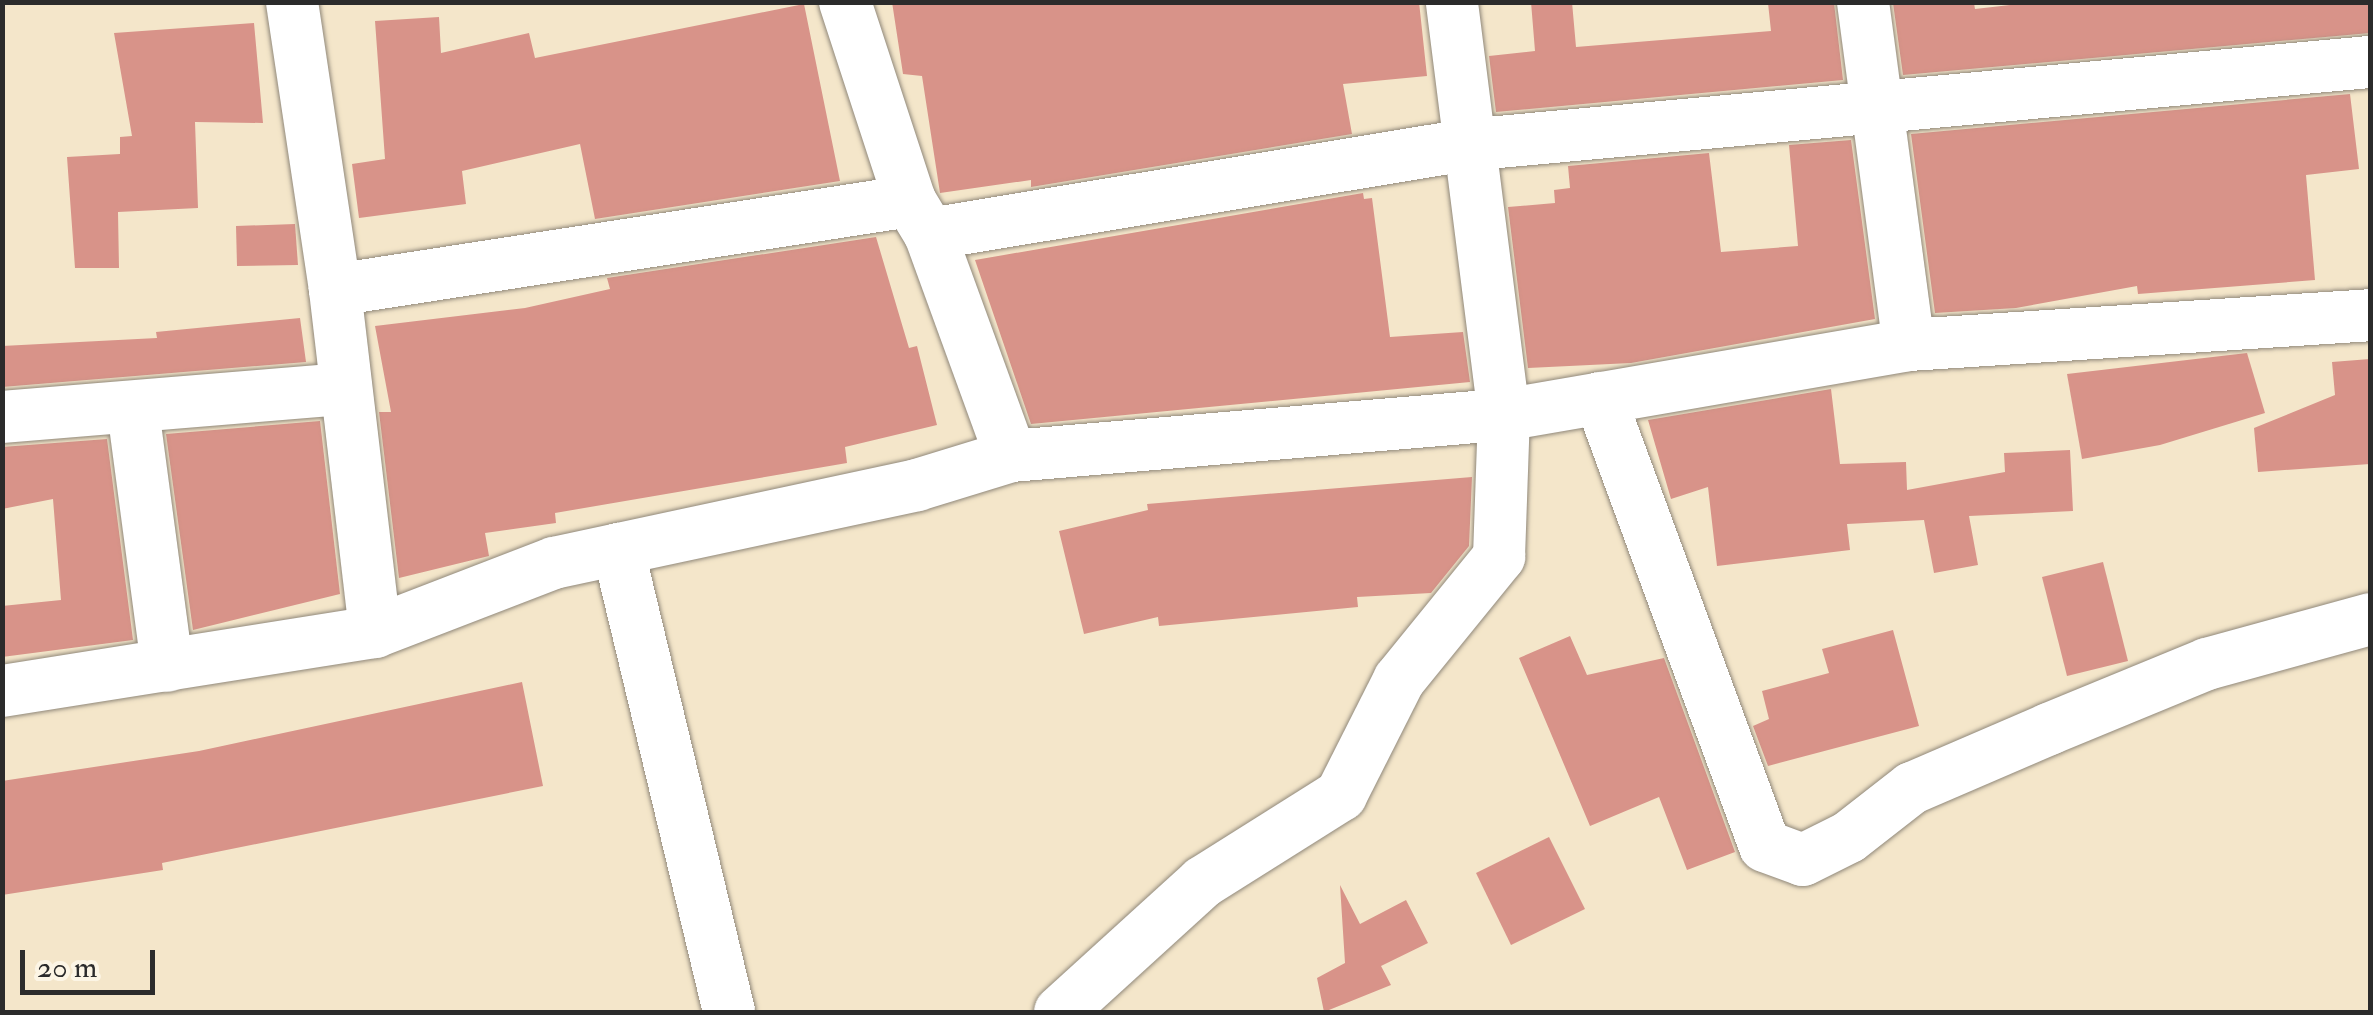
<!DOCTYPE html>
<html>
<head>
<meta charset="utf-8">
<style>
	body { margin:0 }
	#map { position:relative; width:2373px; height:1015px; overflow:hidden; background:#f4e6ca; font-family:"IM FELL Double Pica",serif }
	div>[style] { position:absolute }
	.building>* { inset:0; background:#d89389 }
	.roads { filter:drop-shadow(0 0 2px #90887a) drop-shadow(0 0 2px #90887a) }
	.minor>* { height:52px; margin:-26px; padding:0 26px; transform-origin:26px; border-radius:26px; background:#fff }
	span { translate:-50% -50%; white-space:nowrap; text-align:center; line-height:1.15; -webkit-text-stroke:9px #fcf5e5; paint-order:stroke }
	.frame { position:absolute; inset:0; border:5px solid #2b2b2b; pointer-events:none }
	.scale { position:absolute; left:20px; top:950px; width:135px; height:45px; box-sizing:border-box; border:5px solid #2b2b2b; border-top:0; padding-left:12px; font-size:30px; line-height:35px; white-space:nowrap; color:#2b2b2b; -webkit-text-stroke:8px #fcf5e5; paint-order:stroke }
</style>
</head>
<body>
<div id="map">
	<div class="building">
		<i style="clip-path:polygon(892px 2px,1419px 2px,1427px 76px,1343px 84px,1352px 134px,1031px 187px,1031px 180px,940px 193px,922px 76px,903px 74px)"></i>
		<i style="clip-path:polygon(1531px 2px,1572px 2px,1576px 47px,1771px 31px,1768px 3px,1834px 3px,1843px 80px,1496px 112px,1489px 56px,1535px 51px)"></i>
		<i style="clip-path:polygon(2036px 2px,2370px 2px,2370px 33px,1903px 75px,1893px 3px,1974px 3px,1975px 9px)"></i>
		<i style="clip-path:polygon(804px 4px,840px 181px,595px 219px,580px 144px,462px 171px,466px 204px,359px 218px,352px 164px,385px 159px,375px 21px,439px 17px,441px 53px,529px 33px,535px 58px)"></i>
		<i style="clip-path:polygon(254px 23px,263px 123px,195px 122px,198px 208px,118px 212px,119px 268px,75px 268px,67px 157px,120px 154px,120px 137px,132px 136px,114px 33px)"></i>
		<i style="clip-path:polygon(2350px 94px,2359px 169px,2306px 175px,2315px 280px,2138px 294px,2137px 286px,2016px 308px,1935px 313px,1911px 134px)"></i>
		<i style="clip-path:polygon(1851px 140px,1875px 319px,1631px 363px,1528px 368px,1508px 207px,1555px 203px,1554px 190px,1570px 188px,1568px 166px,1709px 153px,1721px 252px,1798px 246px,1789px 145px)"></i>
		<i style="clip-path:polygon(1363px 193px,1364px 199px,1372px 198px,1390px 337px,1463px 332px,1470px 382px,1031px 424px,975px 260px)"></i>
		<i style="clip-path:polygon(295px 224px,298px 265px,237px 266px,236px 226px)"></i>
		<i style="clip-path:polygon(876px 237px,909px 348px,917px 346px,937px 425px,845px 447px,847px 463px,555px 513px,556px 523px,485px 533px,489px 556px,399px 578px,379px 412px,391px 412px,375px 326px,525px 308px,610px 289px,607px 278px)"></i>
		<i style="clip-path:polygon(300px 318px,306px 362px,2px 387px,2px 346px,157px 338px,156px 332px)"></i>
		<i style="clip-path:polygon(2247px 353px,2265px 413px,2160px 445px,2082px 459px,2067px 374px)"></i>
		<i style="clip-path:polygon(2370px 359px,2370px 464px,2258px 472px,2254px 428px,2335px 395px,2332px 362px)"></i>
		<i style="clip-path:polygon(1831px 389px,1840px 464px,1906px 462px,1907px 490px,2005px 472px,2004px 453px,2070px 450px,2073px 511px,1969px 516px,1978px 565px,1934px 573px,1924px 520px,1847px 524px,1850px 550px,1717px 566px,1708px 487px,1671px 499px,1648px 420px)"></i>
		<i style="clip-path:polygon(320px 421px,340px 594px,193px 630px,166px 434px)"></i>
		<i style="clip-path:polygon(107px 439px,133px 640px,2px 657px,2px 606px,61px 600px,53px 499px,2px 509px,2px 447px)"></i>
		<i style="clip-path:polygon(1472px 477px,1469px 546px,1431px 593px,1357px 597px,1358px 607px,1159px 626px,1158px 617px,1084px 634px,1059px 531px,1148px 510px,1147px 504px)"></i>
		<i style="clip-path:polygon(2103px 562px,2128px 661px,2067px 676px,2042px 577px)"></i>
		<i style="clip-path:polygon(1893px 630px,1919px 726px,1768px 766px,1753px 726px,1769px 719px,1762px 691px,1829px 673px,1822px 649px)"></i>
		<i style="clip-path:polygon(1570px 636px,1587px 675px,1664px 658px,1735px 852px,1687px 870px,1659px 797px,1590px 826px,1519px 658px)"></i>
		<i style="clip-path:polygon(522px 682px,543px 786px,162px 863px,163px 870px,2px 895px,2px 781px,199px 751px)"></i>
		<i style="clip-path:polygon(1549px 837px,1585px 909px,1511px 945px,1476px 873px)"></i>
		<i style="clip-path:polygon(1340px 885px,1360px 924px,1406px 900px,1428px 943px,1381px 966px,1391px 985px,1324px 1012px,1317px 978px,1345px 963px)"></i>
	</div>
	<div class="roads">
		<div class="minor">
			<i style="left:292px;top:2px;width:291px;rotate:81.5deg"></i>
			<i style="left:335px;top:290px;width:344px;rotate:83.3deg"></i>
			<i style="left:845px;top:2px;width:209px;rotate:71.9deg"></i>
			<i style="left:910px;top:201px;width:39px;rotate:59deg"></i>
			<i style="left:930px;top:234px;width:236px;rotate:70deg"></i>
			<i style="left:1863px;top:2px;width:346px;rotate:82.4deg"></i>
			<i style="left:930px;top:234px;width:543px;rotate:-9.43deg"></i>
			<i style="left:1466px;top:145px;width:908px;rotate:-5.25deg"></i>
			<i style="left:335px;top:290px;width:582px;rotate:-8.8deg"></i>
			<i style="left:1600px;top:398px;width:477px;rotate:69.8deg"></i>
			<i style="left:1765px;top:846px;width:40px;rotate:20.2deg"></i>
			<i style="left:1803px;top:860px;width:51px;rotate:-26.6deg"></i>
			<i style="left:1849px;top:837px;width:80px;rotate:-37.9deg"></i>
			<i style="left:1912px;top:788px;width:149px;rotate:-23.3deg"></i>
			<i style="left:2049px;top:729px;width:171px;rotate:-22.4deg"></i>
			<i style="left:2207px;top:664px;width:169px;rotate:-15.4deg"></i>
			<i style="left:133px;top:410px;width:258px;rotate:82.4deg"></i>
			<i style="left:2px;top:417px;width:345px;rotate:-4.7deg"></i>
			<i style="left:618px;top:549px;width:476px;rotate:76.5deg"></i>
			<i style="left:2px;top:691px;width:378px;rotate:-9deg"></i>
			<i style="left:375px;top:632px;width:192px;rotate:-21.1deg"></i>
			<i style="left:554px;top:563px;width:371px;rotate:-12.1deg"></i>
			<i style="left:917px;top:485px;width:98px;rotate:-17.1deg"></i>
			<i style="left:1011px;top:456px;width:495px;rotate:-4.8deg"></i>
			<i style="left:1504px;top:415px;width:411px;rotate:-9.8deg"></i>
			<i style="left:1909px;top:345px;width:462px;rotate:-3.7deg"></i>
			<i style="left:1060px;top:1012px;width:193px;rotate:-42.3deg"></i>
			<i style="left:1203px;top:882px;width:163px;rotate:-32.2deg"></i>
			<i style="left:1341px;top:795px;width:129px;rotate:-63.2deg"></i>
			<i style="left:1399px;top:680px;width:159px;rotate:-50.9deg"></i>
			<i style="left:1499px;top:557px;width:142px;rotate:-88deg"></i>
			<i style="left:1504px;top:415px;width:416px;rotate:-97.2deg"></i>
		</div>
	</div>
	<div class="frame"></div>
	<div class="scale">20 m</div>
</div>
</body>
</html>
